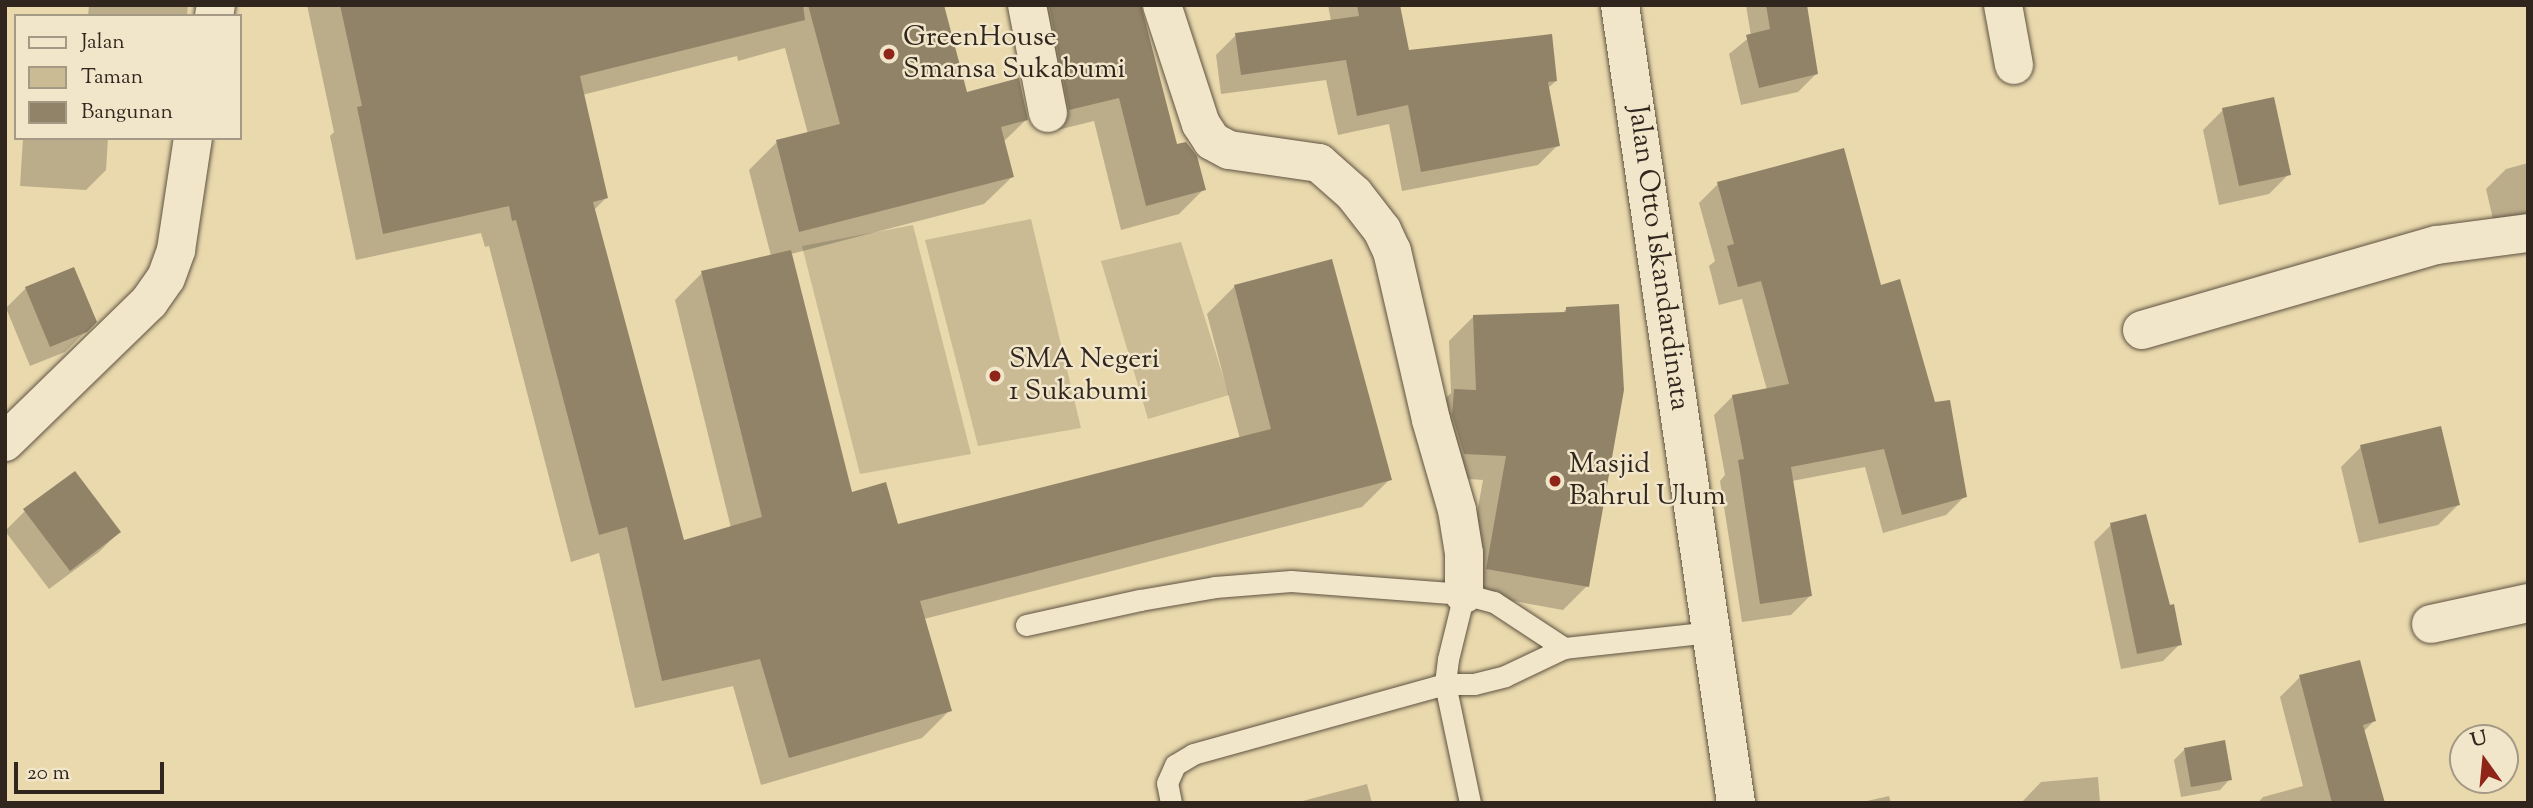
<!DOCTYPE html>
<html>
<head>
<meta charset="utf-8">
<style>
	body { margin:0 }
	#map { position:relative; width:2533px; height:808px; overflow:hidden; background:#ead9ad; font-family:"Sorts Mill Goudy",serif }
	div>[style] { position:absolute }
	.green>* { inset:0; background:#cabb95 }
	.shadow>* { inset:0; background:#0003 }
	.building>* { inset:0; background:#918368 }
	.roads { filter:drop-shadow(0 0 2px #5e5342) drop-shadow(0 0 2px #5e5342) }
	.lane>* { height:21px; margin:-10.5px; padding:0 10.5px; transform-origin:10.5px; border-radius:10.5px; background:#f1e6ca }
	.street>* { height:38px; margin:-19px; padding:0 19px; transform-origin:19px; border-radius:19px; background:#f1e6ca }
	.secondary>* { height:38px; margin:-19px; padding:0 19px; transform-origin:19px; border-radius:19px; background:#f1e6ca }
	.dots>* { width:19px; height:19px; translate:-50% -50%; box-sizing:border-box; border:4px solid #f1e6ca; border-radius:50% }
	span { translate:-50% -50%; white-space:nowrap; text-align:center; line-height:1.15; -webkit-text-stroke:5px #f1e6ca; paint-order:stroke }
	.poi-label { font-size:28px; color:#30261e }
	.left { translate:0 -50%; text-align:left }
	.street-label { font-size:28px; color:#30261e }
	.frame { position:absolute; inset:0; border:7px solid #30261e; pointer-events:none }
	.legend { position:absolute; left:14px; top:14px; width:228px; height:126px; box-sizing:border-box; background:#f1e6ca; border:2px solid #a49985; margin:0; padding:9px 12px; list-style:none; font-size:21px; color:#30261e }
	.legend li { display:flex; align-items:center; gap:14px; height:35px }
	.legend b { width:35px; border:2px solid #a49985 }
	.north { position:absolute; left:2449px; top:724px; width:70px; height:70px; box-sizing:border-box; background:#f1e6ca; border:2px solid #a49985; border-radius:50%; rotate:345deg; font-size:19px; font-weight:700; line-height:28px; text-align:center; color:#30261e }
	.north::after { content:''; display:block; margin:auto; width:24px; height:32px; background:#8f2418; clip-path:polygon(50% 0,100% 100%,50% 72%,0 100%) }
	.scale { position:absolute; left:14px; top:762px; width:150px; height:32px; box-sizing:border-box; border:4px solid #30261e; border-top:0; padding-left:9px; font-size:21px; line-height:24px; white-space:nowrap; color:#30261e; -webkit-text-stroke:5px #f1e6ca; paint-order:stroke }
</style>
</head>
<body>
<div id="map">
	<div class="green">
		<i style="clip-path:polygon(1031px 219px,1081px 428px,978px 446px,925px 240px)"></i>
		<i style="clip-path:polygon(913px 225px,971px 454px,860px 474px,802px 246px)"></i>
		<i style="clip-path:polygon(1181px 242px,1229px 395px,1148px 419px,1101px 261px)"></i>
	</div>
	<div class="shadow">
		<i style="clip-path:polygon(89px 5px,188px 5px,187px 16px,88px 16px)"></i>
		<i style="clip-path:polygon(evenodd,307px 5px,945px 5px,942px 6px,966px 94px,1026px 120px,1003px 142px,1012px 177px,984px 204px,791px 254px,850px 494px,897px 526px,1240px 439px,1207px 314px,1235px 286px,1390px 479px,1362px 507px,924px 619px,950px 710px,922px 738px,761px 785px,733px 686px,635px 708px,599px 553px,571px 562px,489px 246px,485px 247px,481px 233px,356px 260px,330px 136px,334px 132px,307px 5px,785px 48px,808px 134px,777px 142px,749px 170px,771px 256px,702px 273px,675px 300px,731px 528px,683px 542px,594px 210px,606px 198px,582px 95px,737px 56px,738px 61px,785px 48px)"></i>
		<i style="clip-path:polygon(1007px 5px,1140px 5px,1176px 146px,1204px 189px,1179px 214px,1121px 230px,1094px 121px,1045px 133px,1025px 26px)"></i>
		<i style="clip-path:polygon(1328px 5px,1398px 5px,1408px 52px,1556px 81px,1547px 89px,1558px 145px,1538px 165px,1402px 191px,1389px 124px,1338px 135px,1326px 80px,1221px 94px,1216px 55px,1236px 35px,1331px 21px)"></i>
		<i style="clip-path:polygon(1746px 5px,1805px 5px,1816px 74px,1798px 92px,1741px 105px,1729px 54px,1751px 36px)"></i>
		<i style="clip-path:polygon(2223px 110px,2289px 174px,2269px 194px,2219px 205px,2203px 130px)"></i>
		<i style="clip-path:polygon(23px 138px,108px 138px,106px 170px,86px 190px,20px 186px)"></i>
		<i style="clip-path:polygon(2528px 163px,2528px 231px,2496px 232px,2486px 189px,2506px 169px)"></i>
		<i style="clip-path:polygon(1718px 184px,1880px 287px,1934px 404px,1965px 496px,1946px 515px,1883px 533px,1865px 467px,1792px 481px,1810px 596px,1791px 615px,1742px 622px,1720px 481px,1725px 475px,1714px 415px,1733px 396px,1767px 390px,1742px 299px,1719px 305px,1709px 266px,1715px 261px,1699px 203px)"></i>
		<i style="clip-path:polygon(26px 288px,95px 322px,65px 352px,30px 366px,6px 308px)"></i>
		<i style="clip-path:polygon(1566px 309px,1587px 586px,1563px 610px,1463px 592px,1483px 480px,1440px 477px,1430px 415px,1451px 393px,1449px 341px,1473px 317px,1562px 314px)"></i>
		<i style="clip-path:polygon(2361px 447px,2458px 505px,2438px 525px,2359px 543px,2341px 467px)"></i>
		<i style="clip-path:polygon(25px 511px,119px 532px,99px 552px,49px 589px,5px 531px)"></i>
		<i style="clip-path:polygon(2111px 525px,2169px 607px,2180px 644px,2163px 661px,2121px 669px,2094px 542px)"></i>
		<i style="clip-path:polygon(2300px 677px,2374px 721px,2363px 732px,2383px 803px,2258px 803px,2263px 797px,2303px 786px,2280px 697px)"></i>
		<i style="clip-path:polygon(2184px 750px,2230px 779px,2220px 790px,2181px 797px,2174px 760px)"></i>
		<i style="clip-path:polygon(2098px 777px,2100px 803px,2021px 803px,2041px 782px)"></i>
		<i style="clip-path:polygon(1367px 784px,1372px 803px,1295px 803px)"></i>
		<i style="clip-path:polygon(1889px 796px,1891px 803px,1858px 803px)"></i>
	</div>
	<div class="building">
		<i style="clip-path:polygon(340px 5px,803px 5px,805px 20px,580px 76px,608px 198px,593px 202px,684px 540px,762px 517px,701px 271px,791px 250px,852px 492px,886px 482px,898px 524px,1271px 429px,1234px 285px,1332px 259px,1392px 480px,920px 601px,952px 711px,789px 758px,760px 659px,662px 681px,627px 527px,599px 535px,516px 220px,512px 221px,509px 206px,383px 234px,357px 107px,362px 106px)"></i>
		<i style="clip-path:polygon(808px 5px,944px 5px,967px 92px,1019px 78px,1028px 120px,1001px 127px,1014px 177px,799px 232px,776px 140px,840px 124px)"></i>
		<i style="clip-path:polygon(1049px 5px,1141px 5px,1177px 144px,1186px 142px,1197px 156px,1206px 190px,1146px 206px,1119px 98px,1069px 110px)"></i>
		<i style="clip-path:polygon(1357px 5px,1400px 5px,1409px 50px,1552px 34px,1557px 81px,1548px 82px,1560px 146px,1421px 172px,1408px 105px,1357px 116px,1346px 60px,1241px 75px,1235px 33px,1359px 16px)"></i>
		<i style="clip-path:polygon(1766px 5px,1807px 5px,1818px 74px,1759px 88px,1746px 35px,1770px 29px)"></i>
		<i style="clip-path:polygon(2274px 97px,2291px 175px,2239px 186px,2222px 108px)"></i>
		<i style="clip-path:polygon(1844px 148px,1881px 285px,1900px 279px,1935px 402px,1950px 400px,1967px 497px,1902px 515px,1884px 449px,1791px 467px,1812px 596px,1760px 604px,1738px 460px,1744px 459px,1732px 395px,1789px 384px,1761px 281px,1738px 287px,1727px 246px,1734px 244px,1717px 182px)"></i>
		<i style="clip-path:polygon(74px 267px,97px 322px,87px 332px,50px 347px,25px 287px)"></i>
		<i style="clip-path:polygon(1619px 304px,1624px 390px,1589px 587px,1486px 569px,1506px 456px,1464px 454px,1452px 415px,1454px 389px,1476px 390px,1473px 315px,1566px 312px,1566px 307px)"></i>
		<i style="clip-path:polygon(2441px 426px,2460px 505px,2379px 524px,2360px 445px)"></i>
		<i style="clip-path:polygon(75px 471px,121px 532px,70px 571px,23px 509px)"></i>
		<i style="clip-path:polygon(2146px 514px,2170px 605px,2174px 604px,2182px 645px,2137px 654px,2110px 523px)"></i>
		<i style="clip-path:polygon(2360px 660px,2376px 721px,2363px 725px,2385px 803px,2332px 803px,2299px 675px)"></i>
		<i style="clip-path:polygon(2225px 740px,2232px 780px,2191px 787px,2184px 748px)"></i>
	</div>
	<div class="roads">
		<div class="lane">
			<i style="left:1464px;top:594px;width:67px;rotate:103.8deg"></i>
			<i style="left:1448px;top:659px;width:25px;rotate:97deg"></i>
			<i style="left:1445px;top:684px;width:29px"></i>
			<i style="left:1474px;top:684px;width:32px;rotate:-14deg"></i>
			<i style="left:1505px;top:676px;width:65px;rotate:-25.4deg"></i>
			<i style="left:1564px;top:648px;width:148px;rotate:-6.2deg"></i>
			<i style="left:1026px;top:625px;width:117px;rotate:-12.4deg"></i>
			<i style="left:1140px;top:600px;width:76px;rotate:-9.8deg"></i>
			<i style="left:1215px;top:587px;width:76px;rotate:-4.5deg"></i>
			<i style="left:1291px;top:581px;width:173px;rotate:4.3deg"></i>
			<i style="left:1464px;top:594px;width:31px;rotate:15deg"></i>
			<i style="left:1494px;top:602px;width:84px;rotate:33.3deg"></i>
			<i style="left:1171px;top:803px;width:20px;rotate:-101deg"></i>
			<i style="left:1167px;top:783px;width:20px;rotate:-66deg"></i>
			<i style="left:1175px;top:765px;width:21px;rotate:-31deg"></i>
			<i style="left:1193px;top:754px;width:262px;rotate:-15.5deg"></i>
			<i style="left:1445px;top:684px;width:122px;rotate:78.1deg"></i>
		</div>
		<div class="street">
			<i style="left:1027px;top:5px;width:110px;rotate:79deg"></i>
			<i style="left:1162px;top:5px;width:125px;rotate:71.9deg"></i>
			<i style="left:1201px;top:124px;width:20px;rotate:57deg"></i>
			<i style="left:1212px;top:141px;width:19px;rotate:28deg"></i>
			<i style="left:1229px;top:150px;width:91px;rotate:8.2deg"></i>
			<i style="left:1319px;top:163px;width:47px;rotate:41.5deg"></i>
			<i style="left:1354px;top:194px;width:46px;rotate:52.1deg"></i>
			<i style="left:1382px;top:230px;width:23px;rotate:65deg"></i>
			<i style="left:1392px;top:251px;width:173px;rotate:77deg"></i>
			<i style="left:1431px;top:420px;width:94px;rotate:73.9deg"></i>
			<i style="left:1457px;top:510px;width:44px;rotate:80.8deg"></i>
			<i style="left:1464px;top:553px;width:41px;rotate:90deg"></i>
			<i style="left:2003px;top:5px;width:61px;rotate:79.6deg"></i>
			<i style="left:214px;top:16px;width:11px;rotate:-80deg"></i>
			<i style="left:2142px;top:330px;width:307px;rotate:-16.1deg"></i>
			<i style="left:2437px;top:245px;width:92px;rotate:-7.5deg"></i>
			<i style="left:5px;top:442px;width:201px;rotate:-44.2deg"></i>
			<i style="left:149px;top:302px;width:29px;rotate:-55deg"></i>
			<i style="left:166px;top:278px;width:30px;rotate:-70deg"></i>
			<i style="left:176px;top:250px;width:113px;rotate:-81.4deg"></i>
			<i style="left:2431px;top:624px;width:99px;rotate:-12.2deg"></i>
		</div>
		<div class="secondary">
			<i style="left:1620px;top:5px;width:806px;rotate:81.73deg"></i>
		</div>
	</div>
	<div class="dots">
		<i style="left:889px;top:54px;background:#8f2418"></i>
		<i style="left:995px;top:376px;background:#8f2418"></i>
		<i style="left:1555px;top:481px;background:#8f2418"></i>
	</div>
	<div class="poi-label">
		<span class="left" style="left:903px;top:54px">GreenHouse<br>Smansa Sukabumi</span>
		<span class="left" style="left:1009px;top:376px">SMA Negeri<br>1 Sukabumi</span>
		<span class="left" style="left:1569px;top:481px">Masjid<br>Bahrul Ulum</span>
	</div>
	<div class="street-label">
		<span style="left:1658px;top:258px;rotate:82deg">Jalan Otto Iskandardinata</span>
	</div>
	<div class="frame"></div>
	<ul class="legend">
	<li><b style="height:9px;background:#f1e6ca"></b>Jalan</li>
	<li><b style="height:19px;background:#cabb95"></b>Taman</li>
	<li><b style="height:19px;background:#918368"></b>Bangunan</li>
	</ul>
	<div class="north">U</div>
	<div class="scale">20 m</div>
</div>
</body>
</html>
